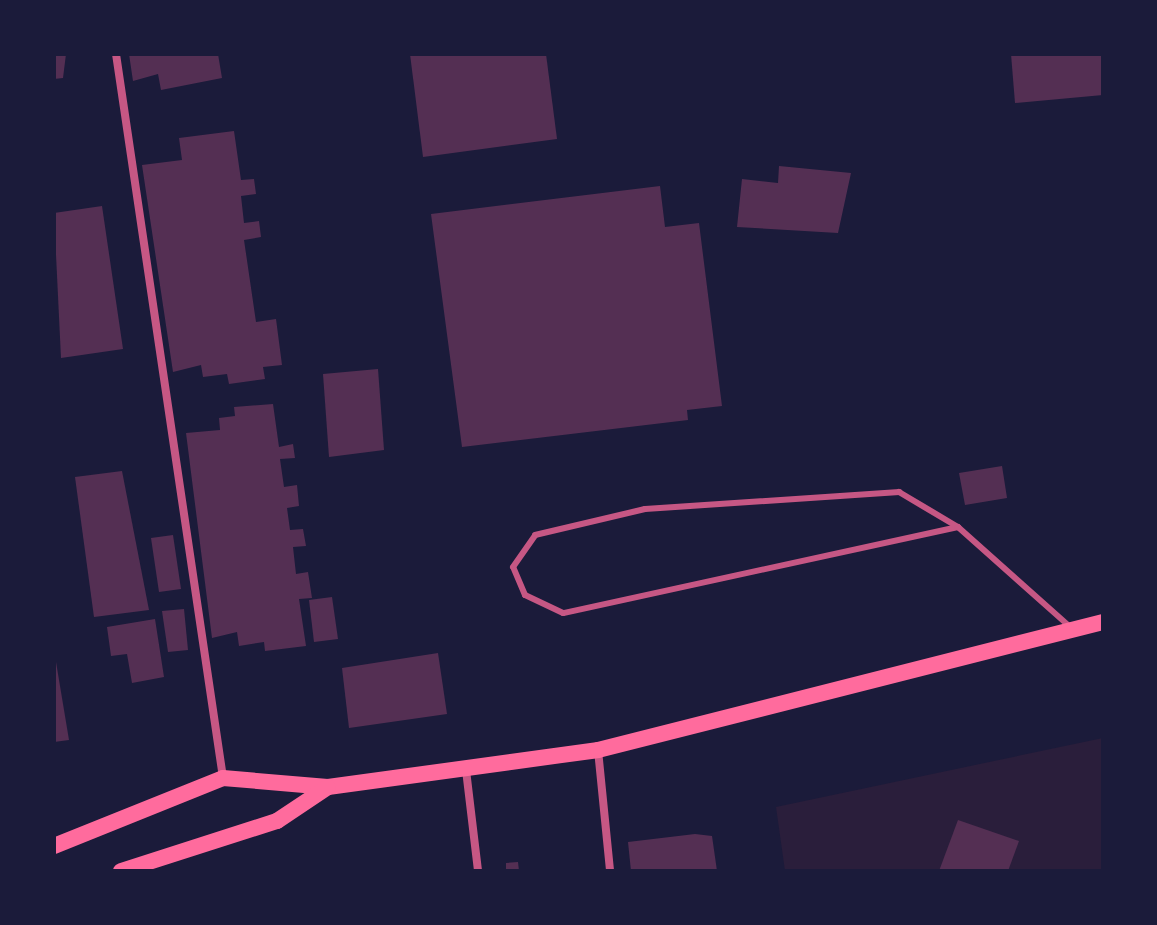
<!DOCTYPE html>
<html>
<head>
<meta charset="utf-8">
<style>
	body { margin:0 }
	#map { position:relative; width:1157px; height:925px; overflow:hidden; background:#1b1b3a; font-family:"Golos Text",sans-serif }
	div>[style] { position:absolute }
	.green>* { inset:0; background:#2a1e3b }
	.building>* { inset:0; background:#542f53 }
	.service>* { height:6px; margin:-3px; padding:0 3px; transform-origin:3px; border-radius:3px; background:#c65784 }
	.minor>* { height:8px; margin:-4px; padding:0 4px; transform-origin:4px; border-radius:4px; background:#c65784 }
	.secondary>* { height:16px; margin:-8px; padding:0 8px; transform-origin:8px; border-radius:8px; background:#ff6b9d }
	span { translate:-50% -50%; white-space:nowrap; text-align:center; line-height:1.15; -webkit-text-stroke:6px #1b1b3a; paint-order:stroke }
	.frame { position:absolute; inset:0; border:56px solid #1b1b3a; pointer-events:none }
</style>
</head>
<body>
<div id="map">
	<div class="green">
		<i style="clip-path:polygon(1103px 738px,1103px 871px,785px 871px,776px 807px)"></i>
	</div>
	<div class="building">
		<i style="clip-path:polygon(54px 54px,66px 54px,63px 78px,54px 79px)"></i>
		<i style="clip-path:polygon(129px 54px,218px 54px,222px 78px,161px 90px,158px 74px,133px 81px)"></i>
		<i style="clip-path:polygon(410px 54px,546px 54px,557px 139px,423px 157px)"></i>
		<i style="clip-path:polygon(1011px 54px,1103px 54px,1103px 95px,1015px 103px)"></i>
		<i style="clip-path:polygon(234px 131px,241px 180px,254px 179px,256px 194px,241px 196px,244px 223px,259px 221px,261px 237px,244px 240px,256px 322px,276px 319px,282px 365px,263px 367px,265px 379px,229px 384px,227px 374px,203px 377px,201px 365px,173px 372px,142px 165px,182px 160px,179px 138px)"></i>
		<i style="clip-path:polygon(779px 166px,851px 173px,838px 233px,737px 227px,742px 179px,778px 183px)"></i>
		<i style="clip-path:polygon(660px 186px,665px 227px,699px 223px,722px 406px,687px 410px,688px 420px,462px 447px,431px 214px)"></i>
		<i style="clip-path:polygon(102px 206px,123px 349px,61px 358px,54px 213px)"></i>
		<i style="clip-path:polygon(378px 369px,384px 450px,329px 457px,323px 374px)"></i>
		<i style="clip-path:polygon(273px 404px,279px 447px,293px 444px,295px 458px,280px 459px,284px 487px,297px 485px,299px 506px,287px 508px,290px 530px,303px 529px,306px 546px,293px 547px,296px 574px,308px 572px,312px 598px,299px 599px,306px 646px,265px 651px,264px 642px,239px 646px,237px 632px,212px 638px,186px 433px,220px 430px,219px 418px,235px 416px,234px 407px)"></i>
		<i style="clip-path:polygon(1002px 466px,1007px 498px,965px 505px,959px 473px)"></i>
		<i style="clip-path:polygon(122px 471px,149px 610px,94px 617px,75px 477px)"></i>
		<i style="clip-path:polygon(173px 535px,181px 589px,159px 592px,151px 538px)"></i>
		<i style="clip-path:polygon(332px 597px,338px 639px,314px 642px,309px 600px)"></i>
		<i style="clip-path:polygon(184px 609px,188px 650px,168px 652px,162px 611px)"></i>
		<i style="clip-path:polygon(155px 619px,164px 677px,132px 683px,127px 654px,111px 656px,107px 627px)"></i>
		<i style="clip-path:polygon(54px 650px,69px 740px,54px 742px)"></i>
		<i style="clip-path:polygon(438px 653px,447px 714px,349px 728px,342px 668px)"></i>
		<i style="clip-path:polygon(958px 820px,1019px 841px,1008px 871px,939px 871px)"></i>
		<i style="clip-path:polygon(695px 834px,712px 836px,717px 871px,631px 871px,628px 842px)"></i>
		<i style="clip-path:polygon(518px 862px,519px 871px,506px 871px,506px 863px)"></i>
	</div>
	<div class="service">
		<i style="left:958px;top:527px;width:404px;rotate:167.7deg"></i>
		<i style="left:563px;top:613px;width:42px;rotate:-154.7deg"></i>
		<i style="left:525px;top:595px;width:30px;rotate:-113deg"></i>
		<i style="left:513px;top:567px;width:39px;rotate:-55deg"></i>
		<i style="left:535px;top:535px;width:113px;rotate:-13.3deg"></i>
		<i style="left:645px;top:509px;width:255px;rotate:-3.8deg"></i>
		<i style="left:899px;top:492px;width:69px;rotate:30.7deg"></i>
		<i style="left:958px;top:527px;width:149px;rotate:41.7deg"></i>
	</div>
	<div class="minor">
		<i style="left:116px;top:54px;width:732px;rotate:81.59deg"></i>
		<i style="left:598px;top:750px;width:122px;rotate:84.3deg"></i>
		<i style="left:466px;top:770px;width:102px;rotate:83.2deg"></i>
	</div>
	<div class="secondary">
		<i style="left:54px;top:846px;width:182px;rotate:-21.9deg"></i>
		<i style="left:223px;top:778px;width:105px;rotate:4.9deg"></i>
		<i style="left:328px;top:787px;width:273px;rotate:-7.8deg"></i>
		<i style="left:598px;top:750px;width:521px;rotate:-14.22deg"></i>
		<i style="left:121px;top:871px;width:164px;rotate:-17.8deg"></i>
		<i style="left:277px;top:821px;width:61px;rotate:-33.7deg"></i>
	</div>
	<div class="frame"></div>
</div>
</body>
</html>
